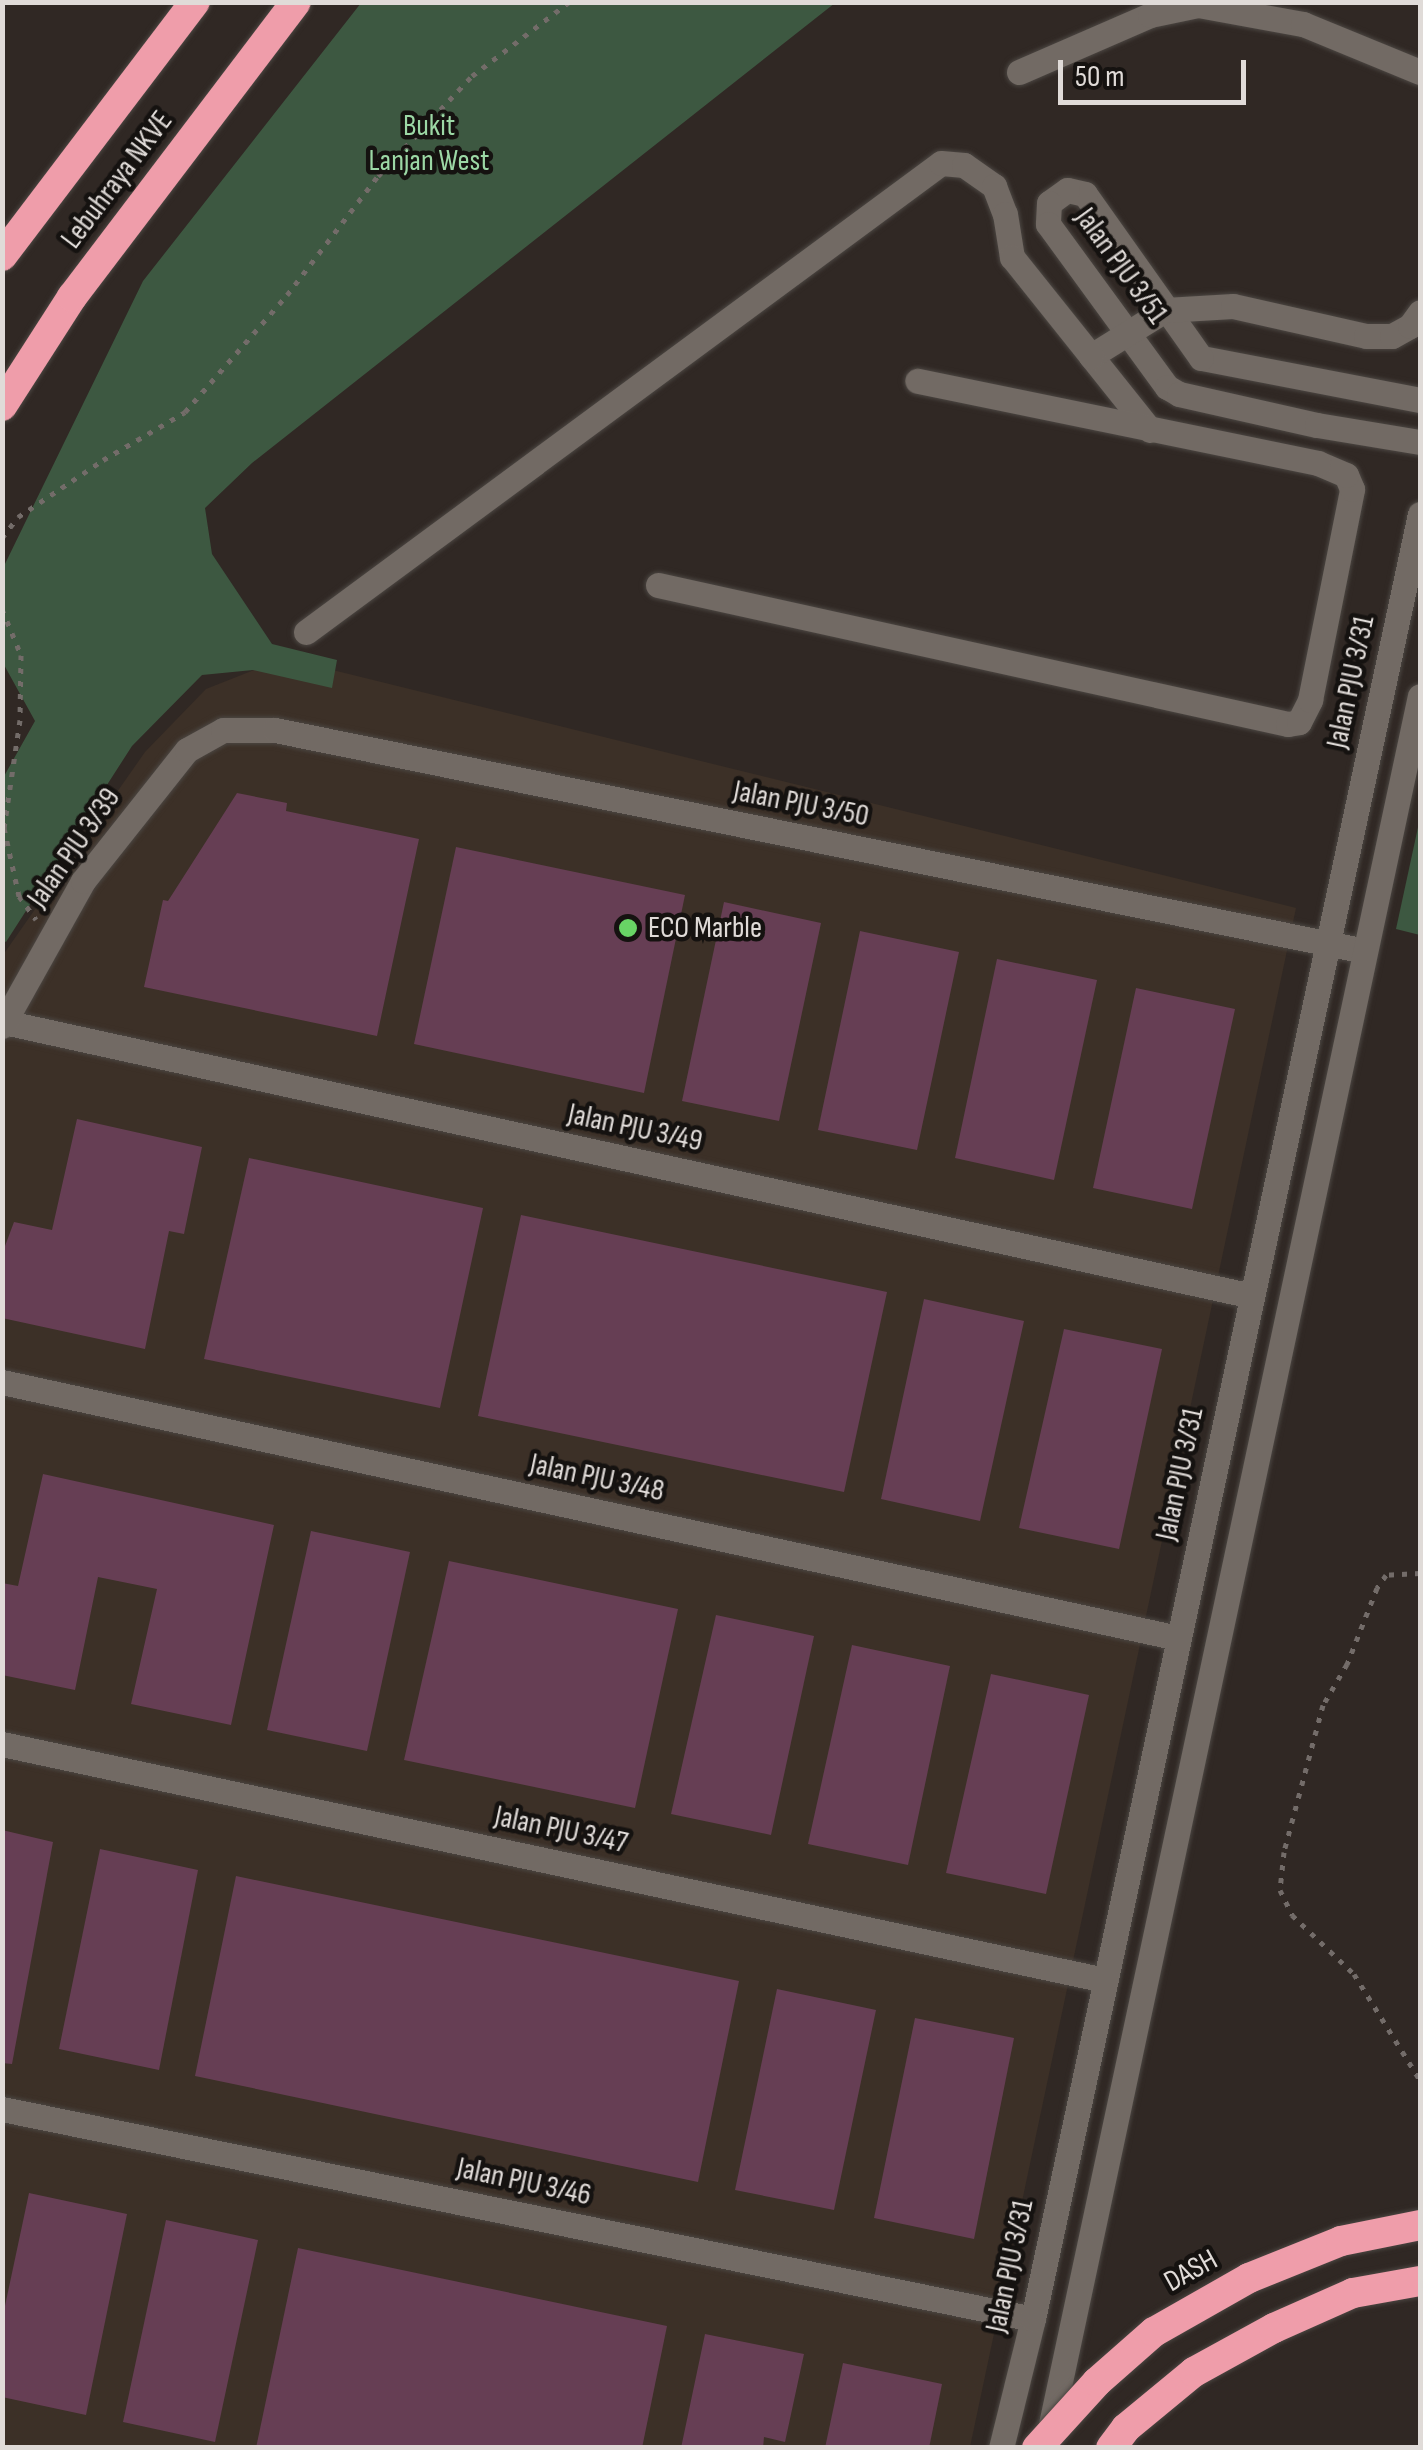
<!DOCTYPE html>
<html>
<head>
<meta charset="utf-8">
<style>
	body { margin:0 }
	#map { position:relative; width:1423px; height:2450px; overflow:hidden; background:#302824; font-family:"Sofia Sans Condensed",sans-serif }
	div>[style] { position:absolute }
	.built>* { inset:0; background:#3c3027 }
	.green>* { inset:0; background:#3d5841 }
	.building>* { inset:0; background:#663e54 }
	.path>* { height:5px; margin-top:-2.5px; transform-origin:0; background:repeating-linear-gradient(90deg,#736c69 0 5px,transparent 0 13px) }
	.roads { filter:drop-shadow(0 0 2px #4b4642) drop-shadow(0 0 2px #4b4642) }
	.street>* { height:25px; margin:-12.5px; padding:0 12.5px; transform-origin:12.5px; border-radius:12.5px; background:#726a64 }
	.secondary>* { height:25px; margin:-12.5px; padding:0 12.5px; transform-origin:12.5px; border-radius:12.5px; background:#726a64 }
	.highway>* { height:30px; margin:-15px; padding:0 15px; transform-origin:15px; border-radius:15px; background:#ef9daa }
	.bridges { filter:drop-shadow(0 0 2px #4b4642) drop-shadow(0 0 2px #4b4642) }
	.highway-bridge>* { height:30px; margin:-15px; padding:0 15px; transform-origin:15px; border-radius:15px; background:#ef9daa }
	.dots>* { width:28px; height:28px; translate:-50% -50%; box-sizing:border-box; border:5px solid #151210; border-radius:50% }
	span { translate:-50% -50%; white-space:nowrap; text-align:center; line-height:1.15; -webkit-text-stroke:9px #151210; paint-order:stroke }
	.park-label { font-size:30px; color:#9cd8a5 }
	.street-label { font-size:30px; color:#e0dbd8 }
	.poi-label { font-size:30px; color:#e0dbd8 }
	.left { translate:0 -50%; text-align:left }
	.frame { position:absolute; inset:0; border:5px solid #e0dbd8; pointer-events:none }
	.scale { position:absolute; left:1058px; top:60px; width:188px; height:45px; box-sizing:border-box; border:5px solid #e0dbd8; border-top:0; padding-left:12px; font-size:30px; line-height:35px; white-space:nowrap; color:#e0dbd8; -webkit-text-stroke:8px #151210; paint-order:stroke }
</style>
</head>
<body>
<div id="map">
	<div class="built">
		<i style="clip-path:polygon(284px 658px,1296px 908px,970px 2447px,3px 2448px,3px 955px,145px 752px,206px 689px)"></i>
	</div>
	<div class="green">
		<i style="clip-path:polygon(361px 3px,835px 3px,252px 463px,205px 508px,212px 554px,272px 644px,337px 660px,332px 688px,253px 670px,202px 675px,132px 746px,6px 942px,2px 940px,3px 778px,35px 721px,3px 663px,3px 568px,143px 281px)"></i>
		<i style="clip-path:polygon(1420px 818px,1420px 935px,1396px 929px)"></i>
	</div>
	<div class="building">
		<i style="clip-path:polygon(237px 793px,287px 803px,286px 811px,419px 839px,377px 1036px,144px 987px,163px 900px,168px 901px)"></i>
		<i style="clip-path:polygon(456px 847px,685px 895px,644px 1093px,414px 1044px)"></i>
		<i style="clip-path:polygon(724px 902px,821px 923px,779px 1121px,682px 1101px)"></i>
		<i style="clip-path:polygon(860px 931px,959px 952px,917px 1150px,818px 1130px)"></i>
		<i style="clip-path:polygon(997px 959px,1097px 980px,1054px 1180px,955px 1158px)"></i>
		<i style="clip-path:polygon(1136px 988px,1235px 1009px,1192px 1209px,1093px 1188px)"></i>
		<i style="clip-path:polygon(77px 1119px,202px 1147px,184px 1234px,169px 1231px,145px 1349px,2px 1318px,2px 1254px,14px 1222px,52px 1230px)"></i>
		<i style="clip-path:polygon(249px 1158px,483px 1208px,440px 1408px,204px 1359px)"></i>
		<i style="clip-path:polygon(521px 1215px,887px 1292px,844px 1492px,478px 1416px)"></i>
		<i style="clip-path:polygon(924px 1299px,1024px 1321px,980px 1521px,881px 1499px)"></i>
		<i style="clip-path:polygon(1064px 1329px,1162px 1349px,1119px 1549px,1019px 1528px)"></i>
		<i style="clip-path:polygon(43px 1474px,274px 1525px,231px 1725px,131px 1704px,157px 1589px,98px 1577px,75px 1690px,2px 1675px,2px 1583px,18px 1586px)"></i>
		<i style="clip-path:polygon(311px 1531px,410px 1552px,367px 1751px,267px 1730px)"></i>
		<i style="clip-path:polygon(449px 1561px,678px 1609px,635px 1808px,404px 1760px)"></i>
		<i style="clip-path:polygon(716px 1615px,814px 1636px,771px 1835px,671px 1814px)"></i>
		<i style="clip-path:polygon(852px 1645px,950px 1666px,908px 1865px,808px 1844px)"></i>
		<i style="clip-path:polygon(991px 1674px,1089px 1695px,1046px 1894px,946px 1873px)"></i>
		<i style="clip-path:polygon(2px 1830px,53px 1842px,12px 2064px,2px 2063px)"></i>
		<i style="clip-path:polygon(100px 1849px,198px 1870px,159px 2070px,59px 2049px)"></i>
		<i style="clip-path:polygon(236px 1876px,739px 1981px,698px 2182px,195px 2076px)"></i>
		<i style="clip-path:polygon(777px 1989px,876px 2010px,834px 2210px,735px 2190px)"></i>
		<i style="clip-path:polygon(915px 2018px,1014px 2038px,974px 2239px,874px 2218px)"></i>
		<i style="clip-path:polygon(29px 2193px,127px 2214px,86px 2415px,2px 2397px,2px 2320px)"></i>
		<i style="clip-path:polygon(166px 2220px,258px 2240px,215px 2442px,123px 2422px)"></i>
		<i style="clip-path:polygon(298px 2248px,667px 2326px,642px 2448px,256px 2448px)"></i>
		<i style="clip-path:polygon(705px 2334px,804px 2354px,785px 2442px,764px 2437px,763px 2448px,681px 2448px)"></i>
		<i style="clip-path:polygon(843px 2363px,942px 2384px,929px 2448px,825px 2448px)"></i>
	</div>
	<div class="path">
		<i style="left:2px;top:538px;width:26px;rotate:-53deg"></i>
		<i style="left:18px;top:517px;width:102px;rotate:-33.8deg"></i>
		<i style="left:103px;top:460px;width:95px;rotate:-30.3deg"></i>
		<i style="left:185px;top:412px;width:155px;rotate:-48.9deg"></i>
		<i style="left:287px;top:295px;width:150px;rotate:-52.6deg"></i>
		<i style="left:378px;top:176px;width:137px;rotate:-46.8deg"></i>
		<i style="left:472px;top:76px;width:122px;rotate:-37.3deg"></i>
		<i style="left:2px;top:609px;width:50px;rotate:67.6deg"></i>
		<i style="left:21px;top:655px;width:65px;rotate:90.9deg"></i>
		<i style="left:20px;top:720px;width:109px;rotate:98.4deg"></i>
		<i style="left:4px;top:828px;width:70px;rotate:77.6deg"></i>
		<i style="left:19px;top:896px;width:29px;rotate:54deg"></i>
		<i style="left:1420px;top:1573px;width:34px;rotate:177deg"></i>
		<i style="left:1386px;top:1575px;width:16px;rotate:125deg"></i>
		<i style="left:1377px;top:1588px;width:82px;rotate:111.5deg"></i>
		<i style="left:1347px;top:1664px;width:48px;rotate:120.3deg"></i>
		<i style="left:1323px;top:1705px;width:152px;rotate:104.9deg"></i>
		<i style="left:1284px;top:1852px;width:38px;rotate:96deg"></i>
		<i style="left:1280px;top:1890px;width:28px;rotate:64deg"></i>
		<i style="left:1292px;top:1915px;width:86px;rotate:43.6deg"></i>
		<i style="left:1354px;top:1974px;width:125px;rotate:58.1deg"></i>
	</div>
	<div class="roads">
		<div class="street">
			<i style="left:1019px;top:72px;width:143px;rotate:-23.5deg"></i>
			<i style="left:1150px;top:15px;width:49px;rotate:-11.8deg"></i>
			<i style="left:1198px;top:5px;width:107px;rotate:10.3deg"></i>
			<i style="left:1303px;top:24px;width:126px;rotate:22.3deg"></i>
			<i style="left:1420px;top:400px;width:223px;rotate:-169.1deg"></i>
			<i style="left:1201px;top:358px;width:201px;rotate:-125.3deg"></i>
			<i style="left:1085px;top:194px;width:18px;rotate:-167deg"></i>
			<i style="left:1067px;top:190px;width:22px;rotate:144deg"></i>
			<i style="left:1049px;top:203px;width:21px;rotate:93deg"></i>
			<i style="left:1048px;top:224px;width:202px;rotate:53.9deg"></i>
			<i style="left:1167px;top:387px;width:14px;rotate:30deg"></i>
			<i style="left:1179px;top:394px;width:141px;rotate:12.7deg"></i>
			<i style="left:1317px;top:425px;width:104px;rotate:9.4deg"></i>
			<i style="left:1150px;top:430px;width:95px;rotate:-128.6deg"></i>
			<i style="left:1091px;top:356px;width:87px;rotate:-31.9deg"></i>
			<i style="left:1165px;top:310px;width:68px;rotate:-3.4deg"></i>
			<i style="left:1233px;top:306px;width:136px;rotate:12.7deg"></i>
			<i style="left:1366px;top:336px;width:26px"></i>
			<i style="left:1392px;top:336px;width:21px;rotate:-29deg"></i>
			<i style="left:1410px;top:326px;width:17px;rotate:-54deg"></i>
			<i style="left:658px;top:585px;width:645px;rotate:12.44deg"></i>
			<i style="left:1288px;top:724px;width:11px;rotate:-10deg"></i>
			<i style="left:1299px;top:722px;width:25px;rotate:-63deg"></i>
			<i style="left:1310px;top:700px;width:215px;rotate:-78.7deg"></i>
			<i style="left:1352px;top:489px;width:15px;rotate:-113deg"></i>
			<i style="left:1346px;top:475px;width:30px;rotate:-157deg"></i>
			<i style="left:1318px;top:463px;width:409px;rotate:-168.4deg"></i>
			<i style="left:306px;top:632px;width:789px;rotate:-36.45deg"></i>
			<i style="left:941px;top:163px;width:23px;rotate:5deg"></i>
			<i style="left:964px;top:165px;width:37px;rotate:35deg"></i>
			<i style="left:994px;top:186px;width:30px;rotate:69deg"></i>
			<i style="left:1005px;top:214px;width:44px;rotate:80.8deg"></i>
			<i style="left:1012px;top:257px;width:127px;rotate:51.4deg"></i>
			<i style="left:4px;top:1022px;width:1278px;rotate:12.38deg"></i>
			<i style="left:2px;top:1026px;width:166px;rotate:-60.8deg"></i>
			<i style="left:83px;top:881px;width:167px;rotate:-51.6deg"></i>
			<i style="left:187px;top:750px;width:41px;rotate:-29.1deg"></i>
			<i style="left:223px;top:730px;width:52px"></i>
			<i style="left:275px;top:730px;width:1112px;rotate:11.46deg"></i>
			<i style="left:2px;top:1382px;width:1204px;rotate:12.28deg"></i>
			<i style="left:2px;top:1744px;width:1128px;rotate:12.08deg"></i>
			<i style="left:2px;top:2109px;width:1052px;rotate:11.51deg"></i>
		</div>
		<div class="secondary">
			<i style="left:1048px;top:2438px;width:1781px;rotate:-77.95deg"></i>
			<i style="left:1001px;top:2448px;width:133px;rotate:-76.1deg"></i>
			<i style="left:1033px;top:2319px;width:1846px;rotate:-77.9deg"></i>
		</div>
		<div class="highway">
			<i style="left:2px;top:256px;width:319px;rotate:-52.8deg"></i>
			<i style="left:2px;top:406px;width:130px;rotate:-57.3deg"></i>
			<i style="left:72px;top:297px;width:370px;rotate:-52.8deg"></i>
			<i style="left:1111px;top:2448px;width:25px;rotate:-53deg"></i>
			<i style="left:1126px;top:2428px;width:88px;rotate:-39.5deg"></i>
			<i style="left:1194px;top:2372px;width:91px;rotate:-28.8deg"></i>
			<i style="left:1274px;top:2328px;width:86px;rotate:-23.9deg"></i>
			<i style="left:1353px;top:2293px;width:68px;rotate:-10.2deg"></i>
		</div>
	</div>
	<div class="bridges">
		<div class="highway-bridge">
			<i style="left:1037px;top:2448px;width:89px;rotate:-47.7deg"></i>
			<i style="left:1097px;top:2382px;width:76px;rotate:-41.3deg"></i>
			<i style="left:1154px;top:2332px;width:109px;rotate:-29.6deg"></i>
			<i style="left:1249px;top:2278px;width:99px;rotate:-21.9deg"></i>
			<i style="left:1341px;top:2241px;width:81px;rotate:-11.4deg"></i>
		</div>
	</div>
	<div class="dots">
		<i style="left:628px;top:928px;background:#68d465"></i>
	</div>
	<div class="park-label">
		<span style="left:429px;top:143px">Bukit<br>Lanjan West</span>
	</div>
	<div class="street-label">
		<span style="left:117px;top:180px;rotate:-53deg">Lebuhraya NKVE</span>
		<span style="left:1121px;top:266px;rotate:54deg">Jalan PJU 3/51</span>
		<span style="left:1351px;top:682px;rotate:-78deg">Jalan PJU 3/31</span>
		<span style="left:801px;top:804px;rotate:11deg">Jalan PJU 3/50</span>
		<span style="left:74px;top:848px;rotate:-55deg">Jalan PJU 3/39</span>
		<span style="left:635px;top:1128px;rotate:12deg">Jalan PJU 3/49</span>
		<span style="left:1180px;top:1474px;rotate:-78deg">Jalan PJU 3/31</span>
		<span style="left:597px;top:1478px;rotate:12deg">Jalan PJU 3/48</span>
		<span style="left:561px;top:1830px;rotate:12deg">Jalan PJU 3/47</span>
		<span style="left:524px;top:2182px;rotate:12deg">Jalan PJU 3/46</span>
		<span style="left:1010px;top:2266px;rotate:-78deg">Jalan PJU 3/31</span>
		<span style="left:1191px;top:2271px;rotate:-29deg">DASH</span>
	</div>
	<div class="poi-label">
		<span class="left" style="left:648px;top:928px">ECO Marble</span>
	</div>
	<div class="frame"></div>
	<div class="scale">50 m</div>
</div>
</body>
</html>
